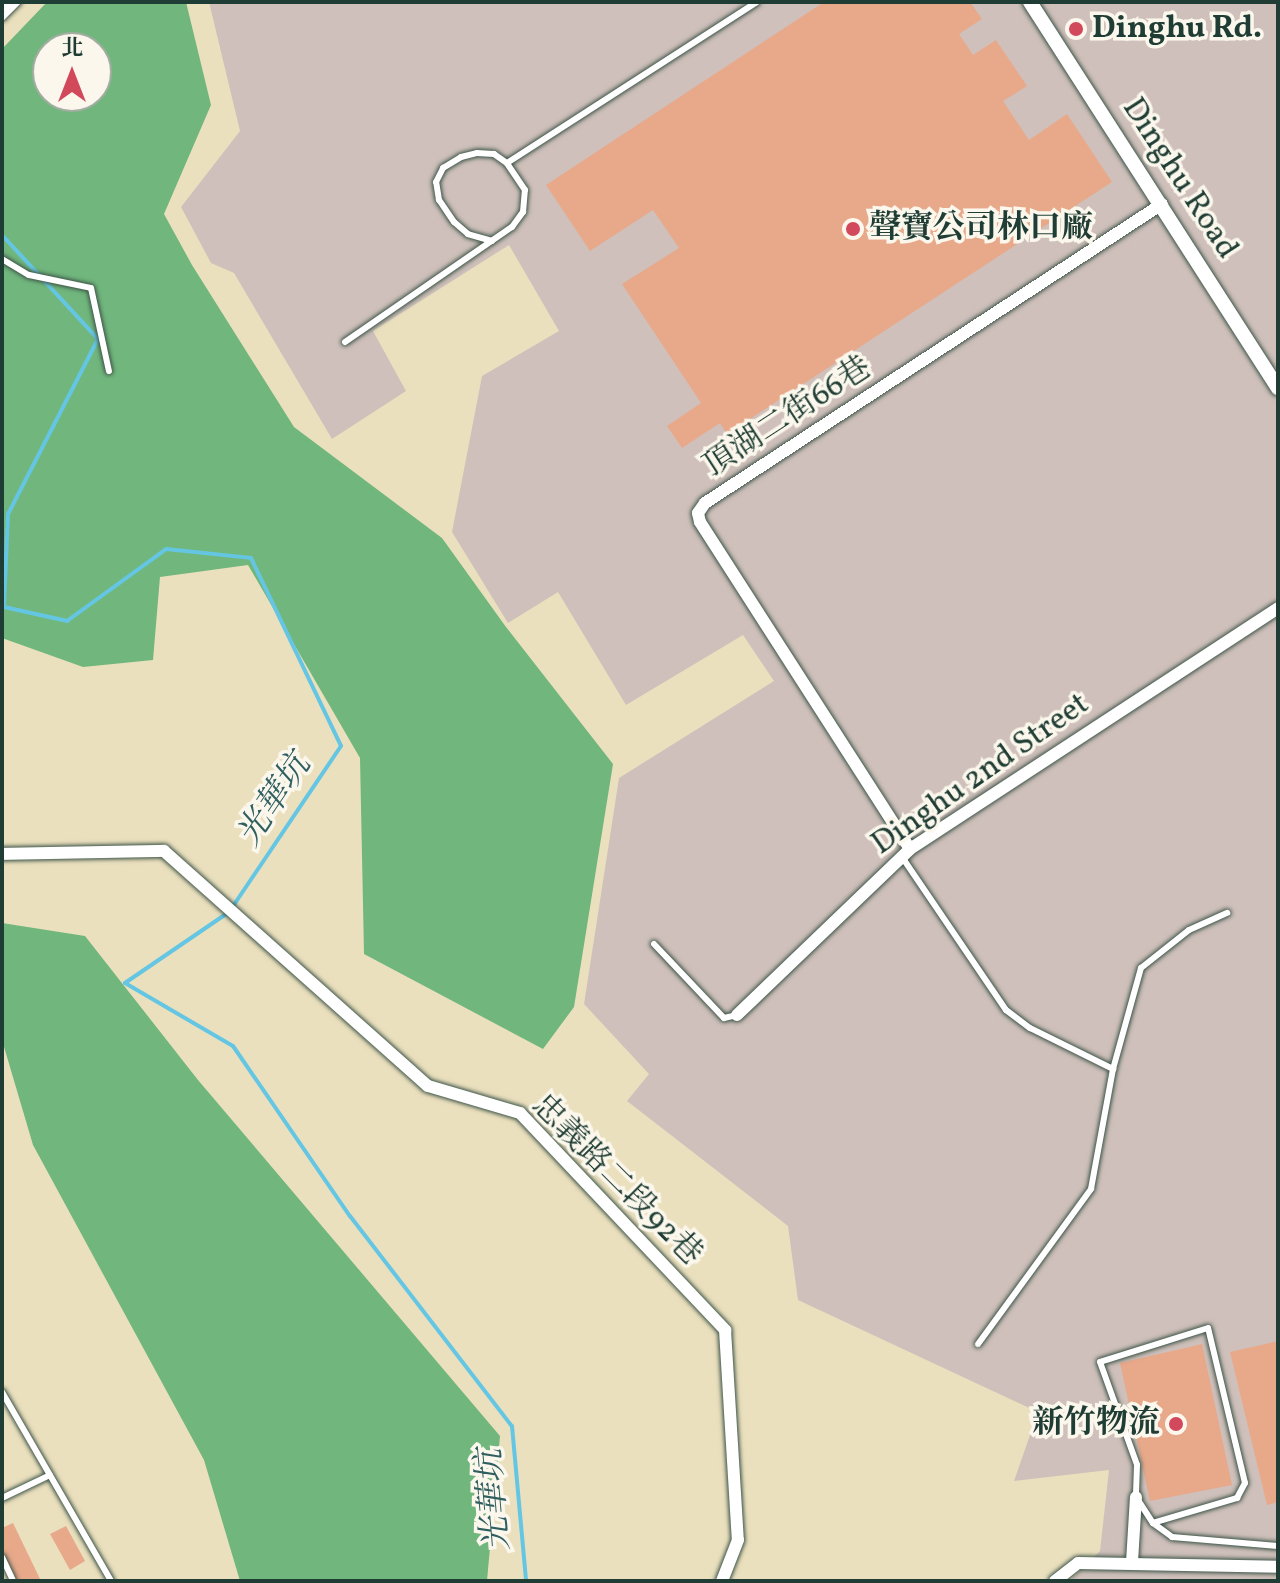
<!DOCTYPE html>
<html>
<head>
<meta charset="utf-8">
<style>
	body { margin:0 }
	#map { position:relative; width:1280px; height:1583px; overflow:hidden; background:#ebe0be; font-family:Vollkorn,"Noto Serif TC",serif }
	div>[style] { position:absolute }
	.industrial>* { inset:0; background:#cfc0bb }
	.forest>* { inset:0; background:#71b77d }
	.stream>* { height:4px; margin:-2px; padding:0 2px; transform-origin:2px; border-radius:2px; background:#65c6e3 }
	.building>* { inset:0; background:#e8a88a }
	.roads { filter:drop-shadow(0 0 2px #3e5549) drop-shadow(0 0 2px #3e5549) }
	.service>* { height:6px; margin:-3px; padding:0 3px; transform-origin:3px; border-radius:3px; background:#fff }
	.minor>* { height:12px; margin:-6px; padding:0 6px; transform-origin:6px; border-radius:6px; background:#fff }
	.tertiary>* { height:14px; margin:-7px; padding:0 7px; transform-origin:7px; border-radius:7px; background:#fff }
	.secondary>* { height:16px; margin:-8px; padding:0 8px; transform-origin:8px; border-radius:8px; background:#fff }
	.dots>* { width:22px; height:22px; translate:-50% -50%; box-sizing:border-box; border:4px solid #fbf7ec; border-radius:50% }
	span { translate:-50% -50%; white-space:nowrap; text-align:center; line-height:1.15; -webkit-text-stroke:7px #fbf7ec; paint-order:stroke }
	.poi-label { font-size:32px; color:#1f3d34; font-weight:700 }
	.left { translate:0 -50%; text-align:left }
	.right { translate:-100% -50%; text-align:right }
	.street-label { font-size:32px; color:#1f3d34 }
	.water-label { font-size:34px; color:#305f60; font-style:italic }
	.frame { position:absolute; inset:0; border:4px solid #1f3d34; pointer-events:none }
	.north { position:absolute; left:32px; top:32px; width:80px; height:80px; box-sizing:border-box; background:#fbf7ec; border:2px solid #a3ada2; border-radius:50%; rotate:0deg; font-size:22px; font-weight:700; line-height:32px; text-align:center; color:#1f3d34 }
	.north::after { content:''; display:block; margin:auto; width:28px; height:36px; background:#d1495b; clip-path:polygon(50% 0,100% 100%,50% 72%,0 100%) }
</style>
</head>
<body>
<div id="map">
	<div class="industrial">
		<i style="clip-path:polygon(209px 2px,1278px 2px,1278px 1581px,1070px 1581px,1100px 1551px,1109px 1470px,1014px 1481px,1038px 1412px,798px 1300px,788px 1226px,627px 1101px,649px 1074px,584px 1004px,619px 778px,774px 681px,743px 635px,626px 705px,558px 592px,508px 623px,452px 532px,482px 376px,559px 331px,509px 245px,373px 331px,406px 391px,332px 439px,234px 273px,211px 263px,181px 207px,240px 131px)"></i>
	</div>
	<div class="forest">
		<i style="clip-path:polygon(evenodd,47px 2px,186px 2px,211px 105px,164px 214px,192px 265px,294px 427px,442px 538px,506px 627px,613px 764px,574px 1007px,543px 1049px,364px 954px,360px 758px,248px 565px,160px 577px,153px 660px,83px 667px,2px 638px,2px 49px,47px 2px,48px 48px,96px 48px,96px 96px,48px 96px,48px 48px)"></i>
		<i style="clip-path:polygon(2px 923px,85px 936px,198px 1080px,500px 1436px,487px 1581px,240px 1581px,204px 1460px,33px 1145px,2px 1040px)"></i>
	</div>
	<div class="stream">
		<i style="left:2px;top:235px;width:142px;rotate:47.3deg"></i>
		<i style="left:98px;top:339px;width:197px;rotate:117.2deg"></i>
		<i style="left:8px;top:514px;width:93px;rotate:92.5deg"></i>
		<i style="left:4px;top:607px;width:65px;rotate:12.5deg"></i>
		<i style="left:67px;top:621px;width:122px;rotate:-36deg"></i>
		<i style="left:166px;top:549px;width:85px;rotate:6deg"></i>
		<i style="left:251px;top:558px;width:208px;rotate:64.4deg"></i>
		<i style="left:341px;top:746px;width:200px;rotate:124deg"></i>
		<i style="left:229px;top:912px;width:126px;rotate:145.7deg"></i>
		<i style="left:125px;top:983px;width:125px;rotate:30.3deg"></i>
		<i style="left:233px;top:1046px;width:206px;rotate:55.5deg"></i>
		<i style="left:350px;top:1216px;width:265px;rotate:52.4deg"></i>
		<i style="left:512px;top:1426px;width:156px;rotate:84.8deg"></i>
	</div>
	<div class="building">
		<i style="clip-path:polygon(824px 2px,970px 2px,982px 19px,959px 34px,973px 55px,996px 40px,1027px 86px,1003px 101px,1029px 140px,1067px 114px,1112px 182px,727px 434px,720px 423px,682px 448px,667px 426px,701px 403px,622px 284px,679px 248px,653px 210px,590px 251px,546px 185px)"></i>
		<i style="clip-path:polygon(1278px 1341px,1278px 1502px,1267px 1505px,1230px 1352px)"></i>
		<i style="clip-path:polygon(1202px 1344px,1232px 1485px,1150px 1501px,1120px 1363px)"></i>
		<i style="clip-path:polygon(13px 1523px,41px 1581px,17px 1581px,2px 1550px,2px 1528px)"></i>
		<i style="clip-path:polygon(66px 1526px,85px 1561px,70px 1570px,50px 1534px)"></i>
	</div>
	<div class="roads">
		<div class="service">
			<i style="left:2px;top:18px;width:23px;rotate:-45deg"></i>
			<i style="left:492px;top:241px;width:25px;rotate:-164deg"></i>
			<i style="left:468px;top:234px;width:18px;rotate:-139deg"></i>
			<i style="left:454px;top:222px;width:27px;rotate:-124deg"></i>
			<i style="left:439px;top:200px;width:18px;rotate:-99deg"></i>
			<i style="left:436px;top:182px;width:16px;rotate:-63deg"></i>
			<i style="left:443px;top:168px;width:21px;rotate:-31deg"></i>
			<i style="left:461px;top:157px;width:16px;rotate:-14deg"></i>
			<i style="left:477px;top:153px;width:17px;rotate:3deg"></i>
			<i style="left:494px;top:154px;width:16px;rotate:35deg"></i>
			<i style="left:507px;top:163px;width:297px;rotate:-32.8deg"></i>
			<i style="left:2px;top:259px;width:31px;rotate:31deg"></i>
			<i style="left:29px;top:275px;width:63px;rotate:11.8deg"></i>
			<i style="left:91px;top:288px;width:85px;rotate:77.8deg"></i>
			<i style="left:345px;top:342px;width:203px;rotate:-34.6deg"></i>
			<i style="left:512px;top:227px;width:19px;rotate:-54deg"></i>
			<i style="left:523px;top:212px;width:22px;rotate:-85deg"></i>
			<i style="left:525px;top:190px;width:32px;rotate:-124deg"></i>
			<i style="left:902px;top:857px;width:185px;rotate:55.8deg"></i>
			<i style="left:1006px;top:1010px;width:30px;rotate:37deg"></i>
			<i style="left:1030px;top:1028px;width:93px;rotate:26.3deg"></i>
			<i style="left:654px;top:944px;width:102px;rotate:46.6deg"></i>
			<i style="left:724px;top:1018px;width:13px;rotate:-13deg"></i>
			<i style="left:978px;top:1344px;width:192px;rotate:-53.9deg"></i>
			<i style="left:1091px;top:1189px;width:122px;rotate:-79.6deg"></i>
			<i style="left:1113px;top:1069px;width:105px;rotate:-74.5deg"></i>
			<i style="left:1141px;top:968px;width:61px;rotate:-38.4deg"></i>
			<i style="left:1189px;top:930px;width:42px;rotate:-24.1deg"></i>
			<i style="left:2px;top:1392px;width:218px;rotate:60deg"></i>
			<i style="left:2px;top:1498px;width:53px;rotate:-25.6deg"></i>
			<i style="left:1153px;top:1523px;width:88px;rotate:-16.6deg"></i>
			<i style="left:1237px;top:1498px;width:17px;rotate:-62deg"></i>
			<i style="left:1245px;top:1483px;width:159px;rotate:-103.4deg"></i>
			<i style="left:1208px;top:1328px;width:113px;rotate:162.5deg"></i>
			<i style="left:1100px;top:1362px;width:109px;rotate:70.2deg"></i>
			<i style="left:1137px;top:1465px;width:32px;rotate:92deg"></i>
			<i style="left:1136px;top:1497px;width:31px;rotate:57deg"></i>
			<i style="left:1153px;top:1523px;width:24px;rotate:36deg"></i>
			<i style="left:1172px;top:1537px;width:106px;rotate:4.9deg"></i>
			<i style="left:2px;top:1557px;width:26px;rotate:65deg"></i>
		</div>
		<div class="minor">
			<i style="left:910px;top:849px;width:389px;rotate:-122.7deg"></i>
			<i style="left:700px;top:522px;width:9px;rotate:-103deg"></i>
			<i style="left:698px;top:513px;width:12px;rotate:-55deg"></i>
			<i style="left:705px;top:503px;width:546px;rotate:-33.2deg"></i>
			<i style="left:2px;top:854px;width:162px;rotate:-1.1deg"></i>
			<i style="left:164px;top:851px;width:353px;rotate:41.7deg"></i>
			<i style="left:428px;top:1086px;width:96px;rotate:16.4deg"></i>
			<i style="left:520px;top:1113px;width:299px;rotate:46.6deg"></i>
			<i style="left:725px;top:1330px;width:210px;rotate:86.5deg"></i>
			<i style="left:738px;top:1540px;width:44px;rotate:111.3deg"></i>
			<i style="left:737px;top:1015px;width:240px;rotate:-43.8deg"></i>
			<i style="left:910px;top:849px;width:440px;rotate:-33.2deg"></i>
			<i style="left:1132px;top:1562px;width:65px;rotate:-86.5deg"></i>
			<i style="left:1055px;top:1581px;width:29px;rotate:-38deg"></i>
			<i style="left:1078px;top:1563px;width:200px;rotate:1.1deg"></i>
		</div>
		<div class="tertiary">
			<i style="left:1030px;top:2px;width:459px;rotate:57.3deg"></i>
		</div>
		<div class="secondary">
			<i style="left:2px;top:4px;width:3px;rotate:-45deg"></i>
		</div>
	</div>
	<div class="dots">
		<i style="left:1076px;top:29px;background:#d1495b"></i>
		<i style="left:853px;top:229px;background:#d1495b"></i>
		<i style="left:1176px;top:1424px;background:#d1495b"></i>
	</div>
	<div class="poi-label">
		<span class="left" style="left:1092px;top:29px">Dinghu Rd.</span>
		<span class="left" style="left:869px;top:229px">聲寶公司林口廠</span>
		<span class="right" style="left:1160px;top:1424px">新竹物流</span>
	</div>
	<div class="street-label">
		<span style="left:1179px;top:179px;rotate:57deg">Dinghu Road</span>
		<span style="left:788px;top:418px;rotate:-33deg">頂湖二街66巷</span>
		<span style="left:981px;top:775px;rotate:-35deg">Dinghu 2nd Street</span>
		<span style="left:616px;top:1181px;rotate:45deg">忠義路二段92巷</span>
	</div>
	<div class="water-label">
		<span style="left:275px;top:801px;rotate:-56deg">光華坑</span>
		<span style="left:495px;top:1500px;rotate:-95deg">光華坑</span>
	</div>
	<div class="frame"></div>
	<div class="north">北</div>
</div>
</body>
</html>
